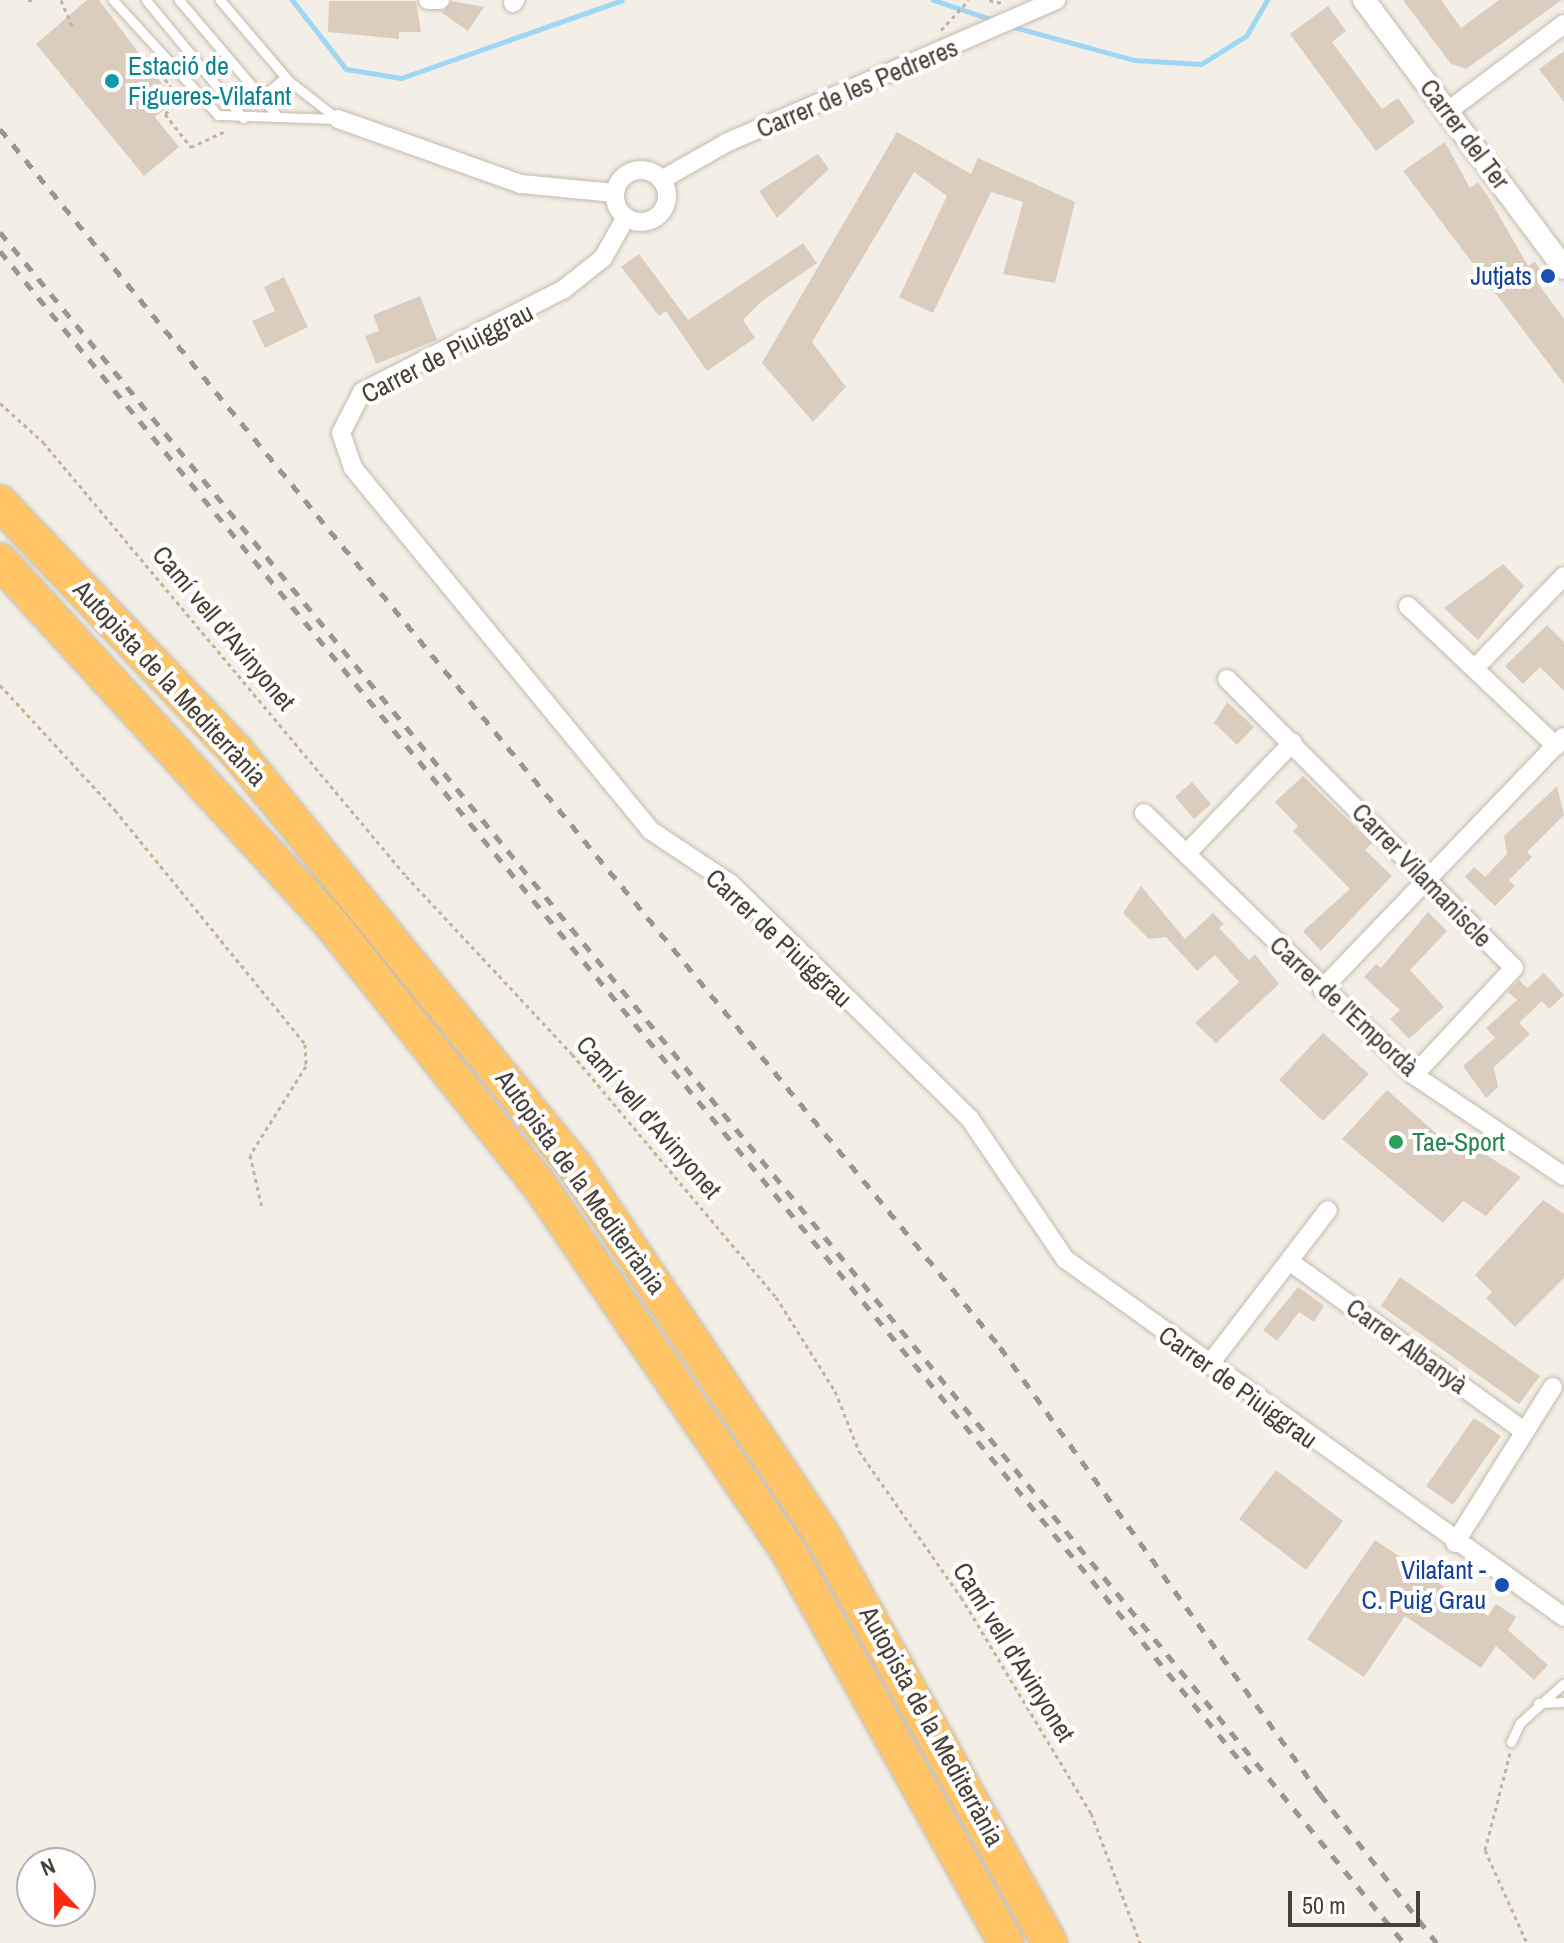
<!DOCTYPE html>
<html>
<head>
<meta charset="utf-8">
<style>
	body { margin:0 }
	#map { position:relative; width:1564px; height:1943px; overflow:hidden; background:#f4efe6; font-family:"Archivo Narrow",sans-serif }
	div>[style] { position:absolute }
	.stream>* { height:5px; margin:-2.5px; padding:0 2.5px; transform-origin:2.5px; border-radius:2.5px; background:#9ed6f5 }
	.building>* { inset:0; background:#dacdbe }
	.path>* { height:3px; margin-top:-1.5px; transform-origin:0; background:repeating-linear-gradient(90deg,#c3b298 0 4px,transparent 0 8px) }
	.roads { filter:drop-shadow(0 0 2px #c3baab) drop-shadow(0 0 2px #c3baab) }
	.service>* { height:9px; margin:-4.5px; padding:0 4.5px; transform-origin:4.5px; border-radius:4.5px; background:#fff }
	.minor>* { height:18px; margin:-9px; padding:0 9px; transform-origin:9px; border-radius:9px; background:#fff }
	.minor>.ring { margin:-9px; padding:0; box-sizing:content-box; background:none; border:18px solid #fff; border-radius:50% }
	.tertiary>* { height:22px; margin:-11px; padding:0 11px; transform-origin:11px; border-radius:11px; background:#fff }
	.motorway>* { height:34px; margin:-17px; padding:0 17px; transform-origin:17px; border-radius:17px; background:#ffc566 }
	.rail>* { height:5px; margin-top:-2.5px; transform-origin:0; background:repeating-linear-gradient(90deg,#969696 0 10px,transparent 0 20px) }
	.dots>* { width:22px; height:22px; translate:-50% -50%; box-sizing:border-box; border:4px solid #fff; border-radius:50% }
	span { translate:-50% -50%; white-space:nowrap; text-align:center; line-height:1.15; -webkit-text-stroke:8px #fff; paint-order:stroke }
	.culture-label { font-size:26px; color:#0d838f }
	.left { translate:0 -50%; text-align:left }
	.street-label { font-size:26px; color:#483f35 }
	.transit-label { font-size:26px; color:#164399 }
	.right { translate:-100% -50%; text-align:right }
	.leisure-label { font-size:26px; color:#27864d }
	.north { position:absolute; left:16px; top:1847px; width:80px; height:80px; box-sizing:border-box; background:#fff; border:2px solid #b6b2ae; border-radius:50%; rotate:338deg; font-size:22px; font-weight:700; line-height:32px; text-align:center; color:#483f35 }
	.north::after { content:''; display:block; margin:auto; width:28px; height:36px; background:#ff2a12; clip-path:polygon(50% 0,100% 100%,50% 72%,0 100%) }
	.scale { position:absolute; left:1288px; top:1891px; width:132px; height:36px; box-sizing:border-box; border:4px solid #483f35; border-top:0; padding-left:10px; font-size:24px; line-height:28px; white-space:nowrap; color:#483f35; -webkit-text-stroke:6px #fff; paint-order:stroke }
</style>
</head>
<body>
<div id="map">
	<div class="stream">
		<i style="left:292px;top:0;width:88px;rotate:52deg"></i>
		<i style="left:346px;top:69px;width:56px;rotate:9.3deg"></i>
		<i style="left:401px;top:78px;width:234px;rotate:-19.4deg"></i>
		<i style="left:933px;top:0;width:63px;rotate:18.4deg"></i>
		<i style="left:1010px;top:26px;width:129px;rotate:15.3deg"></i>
		<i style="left:1134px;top:60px;width:67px;rotate:3.4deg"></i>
		<i style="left:1201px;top:64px;width:53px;rotate:-31.9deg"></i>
		<i style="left:1246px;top:36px;width:42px;rotate:-59.7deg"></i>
	</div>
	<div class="building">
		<i style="clip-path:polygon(87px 0,99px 0,175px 101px,155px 117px,179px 147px,144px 176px,36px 44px)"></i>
		<i style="clip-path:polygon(1403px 0,1441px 0,1461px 28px,1499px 0,1562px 0,1466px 69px,1451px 64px)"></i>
		<i style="clip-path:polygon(329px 1px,416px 1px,421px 32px,399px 32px,399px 39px,328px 32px)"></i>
		<i style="clip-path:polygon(452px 1px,484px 7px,468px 31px,442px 13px)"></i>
		<i style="clip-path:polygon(1328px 6px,1346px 31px,1332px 42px,1382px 109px,1398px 98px,1415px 122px,1376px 151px,1290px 34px)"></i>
		<i style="clip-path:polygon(1564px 51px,1564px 102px,1539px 69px)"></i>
		<i style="clip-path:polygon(897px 132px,971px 174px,978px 158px,1075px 202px,1055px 283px,1003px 274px,1023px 202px,991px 192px,933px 313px,899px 297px,947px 196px,914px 172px,812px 342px,846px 387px,813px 422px,762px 363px)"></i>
		<i style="clip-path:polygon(1445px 142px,1470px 188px,1478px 182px,1489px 198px,1528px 266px,1535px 262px,1545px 276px,1537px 282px,1564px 319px,1564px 384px,1403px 171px)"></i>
		<i style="clip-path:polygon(818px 154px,829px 169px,777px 218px,759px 191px)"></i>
		<i style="clip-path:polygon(803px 243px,817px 263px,762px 301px,743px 320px,755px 338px,707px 371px,666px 311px,659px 316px,621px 267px,639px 254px,688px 320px)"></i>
		<i style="clip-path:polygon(284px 277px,308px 327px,265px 348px,252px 321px,275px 311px,264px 287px)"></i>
		<i style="clip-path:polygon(420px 296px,437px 340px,376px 364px,365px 336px,379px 331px,373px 315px)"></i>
		<i style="clip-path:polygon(1503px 564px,1524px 586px,1478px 640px,1444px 608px)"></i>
		<i style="clip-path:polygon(1547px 625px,1564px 642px,1564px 691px,1540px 667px,1523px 684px,1505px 666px)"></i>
		<i style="clip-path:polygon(1227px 702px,1254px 727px,1237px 745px,1214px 723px)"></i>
		<i style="clip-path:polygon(1303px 776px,1372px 843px,1365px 850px,1392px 876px,1321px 951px,1303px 931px,1350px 889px,1293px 831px,1298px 826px,1275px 802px)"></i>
		<i style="clip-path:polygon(1192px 782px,1211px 804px,1194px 819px,1175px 797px)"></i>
		<i style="clip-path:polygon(1557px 786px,1564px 815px,1527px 852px,1532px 857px,1509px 880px,1515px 886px,1495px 906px,1465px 877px,1474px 867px,1485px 877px,1507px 854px,1504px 836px)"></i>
		<i style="clip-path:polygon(1141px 886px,1185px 939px,1213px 913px,1224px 924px,1219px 928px,1249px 960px,1255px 954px,1279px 984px,1216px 1043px,1195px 1023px,1239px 982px,1215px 955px,1197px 971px,1166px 937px,1149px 939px,1123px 913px)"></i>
		<i style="clip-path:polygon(1428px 912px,1447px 931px,1410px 970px,1444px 1007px,1409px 1039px,1390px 1019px,1400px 1010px,1364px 977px,1376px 964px,1381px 968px)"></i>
		<i style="clip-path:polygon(1544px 973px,1564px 995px,1549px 1009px,1542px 1001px,1519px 1023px,1530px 1034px,1494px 1067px,1498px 1087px,1486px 1098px,1463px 1066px,1495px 1038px,1486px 1028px,1517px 1000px,1508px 992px,1519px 980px,1527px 988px)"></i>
		<i style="clip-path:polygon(1323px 1033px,1369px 1074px,1323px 1121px,1279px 1080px)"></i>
		<i style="clip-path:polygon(1387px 1090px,1446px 1142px,1453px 1134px,1521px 1177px,1486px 1216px,1463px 1201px,1443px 1223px,1342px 1139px)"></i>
		<i style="clip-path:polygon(1543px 1200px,1564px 1214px,1564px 1278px,1515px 1327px,1486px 1298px,1492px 1292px,1475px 1275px)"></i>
		<i style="clip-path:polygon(1400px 1277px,1540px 1376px,1519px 1404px,1381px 1306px)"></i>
		<i style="clip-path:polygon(1298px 1287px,1324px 1306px,1314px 1322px,1299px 1312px,1277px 1341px,1263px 1330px)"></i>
		<i style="clip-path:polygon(1474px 1418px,1501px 1436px,1453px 1505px,1426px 1486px)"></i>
		<i style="clip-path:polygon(1276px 1470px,1343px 1521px,1306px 1570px,1239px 1519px)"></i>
		<i style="clip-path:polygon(1375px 1540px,1488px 1616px,1496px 1604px,1516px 1617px,1508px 1630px,1548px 1665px,1534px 1680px,1496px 1646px,1481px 1668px,1405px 1616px,1364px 1677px,1307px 1639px)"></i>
	</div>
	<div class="path">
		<i style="left:28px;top:0;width:6px"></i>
		<i style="left:61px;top:0;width:30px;rotate:67deg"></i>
		<i style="left:989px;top:0;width:13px;rotate:13deg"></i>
		<i style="left:941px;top:30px;width:41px;rotate:-47deg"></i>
		<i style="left:165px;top:79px;width:26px;rotate:54deg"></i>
		<i style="left:180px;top:100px;width:21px;rotate:137deg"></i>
		<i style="left:165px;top:114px;width:42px;rotate:51.8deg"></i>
		<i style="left:191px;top:147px;width:40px;rotate:-25deg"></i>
		<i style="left:0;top:403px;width:58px;rotate:42.2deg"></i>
		<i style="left:43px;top:442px;width:566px;rotate:50.09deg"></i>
		<i style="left:406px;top:876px;width:243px;rotate:47deg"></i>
		<i style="left:572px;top:1054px;width:317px;rotate:50deg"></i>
		<i style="left:776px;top:1297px;width:111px;rotate:57.9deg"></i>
		<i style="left:835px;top:1391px;width:65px;rotate:68.2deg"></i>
		<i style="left:859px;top:1451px;width:178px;rotate:55.1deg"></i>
		<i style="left:961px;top:1597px;width:252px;rotate:59deg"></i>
		<i style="left:1091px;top:1813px;width:139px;rotate:69.3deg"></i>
		<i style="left:0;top:685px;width:170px;rotate:47.4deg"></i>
		<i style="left:115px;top:810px;width:301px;rotate:50.9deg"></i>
		<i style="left:305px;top:1044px;width:22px;rotate:87deg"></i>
		<i style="left:306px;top:1066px;width:105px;rotate:122.2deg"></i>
		<i style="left:250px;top:1155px;width:54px;rotate:77.2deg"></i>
		<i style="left:1510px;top:1753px;width:100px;rotate:104.5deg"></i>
		<i style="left:1485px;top:1850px;width:102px;rotate:65.7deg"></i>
	</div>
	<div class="roads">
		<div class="service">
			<i style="left:113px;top:0;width:156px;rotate:47.6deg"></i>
			<i style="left:218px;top:115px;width:120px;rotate:1.9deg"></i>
			<i style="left:146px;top:0;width:153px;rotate:50.6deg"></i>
			<i style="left:179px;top:0;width:148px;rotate:49.7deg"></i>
			<i style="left:220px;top:0;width:106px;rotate:49.6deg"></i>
			<i style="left:289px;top:81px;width:58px;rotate:38deg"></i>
			<i style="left:260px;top:99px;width:33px;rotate:-41deg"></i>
			<i style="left:1538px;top:1703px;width:26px;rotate:-2deg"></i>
			<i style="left:1511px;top:1742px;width:21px;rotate:-65deg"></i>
			<i style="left:1520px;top:1723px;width:59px;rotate:-42.3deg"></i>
		</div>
		<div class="minor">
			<i style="left:428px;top:0;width:12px"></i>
			<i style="left:513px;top:3px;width:4px;rotate:-56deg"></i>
			<i style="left:1448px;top:111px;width:145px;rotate:-36.9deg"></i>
			<i style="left:338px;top:119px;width:194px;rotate:19.6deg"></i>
			<i style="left:521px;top:184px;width:94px;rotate:5.5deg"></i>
			<i class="ring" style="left:615px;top:170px;width:34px;height:34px"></i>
			<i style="left:661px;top:180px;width:75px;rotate:-29.6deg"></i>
			<i style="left:726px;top:143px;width:360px;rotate:-23.4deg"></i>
			<i style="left:626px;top:217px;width:47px;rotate:119.3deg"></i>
			<i style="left:603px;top:258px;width:50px;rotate:141.5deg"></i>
			<i style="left:564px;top:289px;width:227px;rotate:153deg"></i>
			<i style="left:362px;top:392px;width:46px;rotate:117.1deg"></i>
			<i style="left:341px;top:433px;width:37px;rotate:71deg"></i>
			<i style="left:353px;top:468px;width:468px;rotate:50.6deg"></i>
			<i style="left:650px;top:830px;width:97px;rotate:33.7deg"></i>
			<i style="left:731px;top:884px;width:335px;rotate:44.5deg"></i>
			<i style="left:970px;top:1119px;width:169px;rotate:55.8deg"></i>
			<i style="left:1065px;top:1259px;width:614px;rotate:35.66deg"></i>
			<i style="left:1408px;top:606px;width:204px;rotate:43.4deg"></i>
			<i style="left:1475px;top:668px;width:128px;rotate:-45.9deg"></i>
			<i style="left:1227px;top:679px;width:407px;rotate:45.2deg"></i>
			<i style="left:1514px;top:968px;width:146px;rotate:133.1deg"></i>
			<i style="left:1144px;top:813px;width:376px;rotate:44.1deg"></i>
			<i style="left:1414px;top:1075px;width:181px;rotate:34deg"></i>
			<i style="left:1187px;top:853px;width:153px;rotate:-46.3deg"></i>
			<i style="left:1322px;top:989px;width:349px;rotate:-46.2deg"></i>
			<i style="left:1289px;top:1261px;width:291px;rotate:35.9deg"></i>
			<i style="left:1209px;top:1365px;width:195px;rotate:-52.5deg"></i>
			<i style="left:1455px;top:1543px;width:184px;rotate:-57.9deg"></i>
		</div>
		<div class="tertiary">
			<i style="left:1364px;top:0;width:334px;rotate:53.3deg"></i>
		</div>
		<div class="motorway">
			<i style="left:0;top:503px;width:342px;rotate:46.4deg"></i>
			<i style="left:236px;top:751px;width:534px;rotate:50.77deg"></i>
			<i style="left:574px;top:1165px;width:445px;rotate:56.1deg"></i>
			<i style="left:822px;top:1534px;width:468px;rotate:60.9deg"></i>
			<i style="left:0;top:561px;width:488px;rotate:47.6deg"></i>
			<i style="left:329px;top:921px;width:339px;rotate:51.5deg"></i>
			<i style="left:540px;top:1186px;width:443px;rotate:55.8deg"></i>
			<i style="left:789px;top:1553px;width:446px;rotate:60.9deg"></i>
		</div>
	</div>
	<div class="rail">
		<i style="left:0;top:129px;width:1576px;rotate:50.61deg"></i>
		<i style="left:1000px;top:1347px;width:550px;rotate:54.4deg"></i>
		<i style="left:1320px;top:1794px;width:189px;rotate:51.9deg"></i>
		<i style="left:0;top:232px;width:2213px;rotate:50.63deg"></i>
		<i style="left:0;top:251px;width:1970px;rotate:50.6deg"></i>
	</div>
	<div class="dots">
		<i style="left:112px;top:81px;background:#0f9aa8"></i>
		<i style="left:1548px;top:276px;background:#1a4fb4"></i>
		<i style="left:1396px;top:1142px;background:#2e9e5b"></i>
		<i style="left:1502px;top:1585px;background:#1a4fb4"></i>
	</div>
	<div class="culture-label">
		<span class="left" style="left:128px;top:81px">Estació de<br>Figueres-Vilafant</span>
	</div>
	<div class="street-label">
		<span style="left:857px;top:88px;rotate:-23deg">Carrer de les Pedreres</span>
		<span style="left:1465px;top:134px;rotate:53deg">Carrer del Ter</span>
		<span style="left:447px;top:353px;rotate:-27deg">Carrer de Piuiggrau</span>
		<span style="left:224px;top:628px;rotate:50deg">Camí vell d'Avinyonet</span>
		<span style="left:170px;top:683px;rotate:47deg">Autopista de la Mediterrània</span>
		<span style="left:1422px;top:875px;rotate:46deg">Carrer Vilamaniscle</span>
		<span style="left:779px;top:938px;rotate:43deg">Carrer de Piuiggrau</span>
		<span style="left:1344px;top:1006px;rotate:43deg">Carrer de l'Empordà</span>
		<span style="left:649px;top:1117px;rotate:49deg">Camí vell d'Avinyonet</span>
		<span style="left:581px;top:1182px;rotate:54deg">Autopista de la Mediterrània</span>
		<span style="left:1407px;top:1346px;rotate:36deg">Carrer Albanyà</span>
		<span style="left:1238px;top:1387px;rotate:36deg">Carrer de Piuiggrau</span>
		<span style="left:1014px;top:1652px;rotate:58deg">Camí vell d'Avinyonet</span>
		<span style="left:932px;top:1726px;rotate:61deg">Autopista de la Mediterrània</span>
	</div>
	<div class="transit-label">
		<span class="right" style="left:1532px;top:276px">Jutjats</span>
		<span class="right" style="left:1486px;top:1585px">Vilafant -<br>C. Puig Grau</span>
	</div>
	<div class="leisure-label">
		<span class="left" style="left:1412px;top:1142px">Tae-Sport</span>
	</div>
	<div class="north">N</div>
	<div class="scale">50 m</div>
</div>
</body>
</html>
